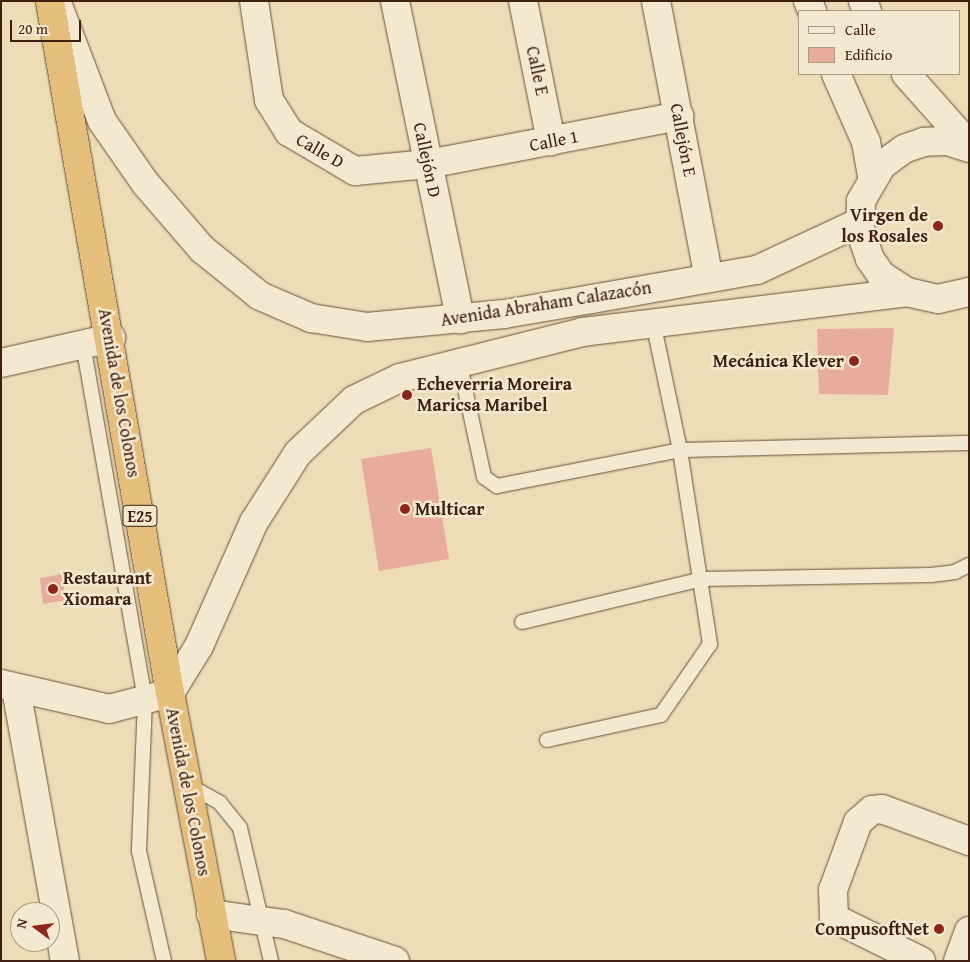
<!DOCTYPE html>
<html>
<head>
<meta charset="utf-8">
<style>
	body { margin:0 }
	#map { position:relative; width:970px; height:962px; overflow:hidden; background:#edddb7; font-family:"Gentium Book Plus",serif }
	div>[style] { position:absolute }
	.building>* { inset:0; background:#e7ac9b }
	.roads { filter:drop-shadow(0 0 1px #6a4f38) drop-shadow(0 0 1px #6a4f38) }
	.lane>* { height:14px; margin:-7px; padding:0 7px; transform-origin:7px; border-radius:7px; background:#f3e9d0 }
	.street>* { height:28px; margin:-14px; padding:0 14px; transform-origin:14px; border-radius:14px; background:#f3e9d0 }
	.secondary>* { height:28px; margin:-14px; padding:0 14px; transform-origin:14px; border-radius:14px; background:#f3e9d0 }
	.highway>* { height:28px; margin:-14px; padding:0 14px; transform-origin:14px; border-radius:14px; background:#e6be7c }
	.dots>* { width:14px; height:14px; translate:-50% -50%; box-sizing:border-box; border:2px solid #f3e9d0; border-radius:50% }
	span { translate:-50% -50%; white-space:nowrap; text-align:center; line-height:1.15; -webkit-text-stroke:5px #f3e9d0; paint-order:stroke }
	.shield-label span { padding:1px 4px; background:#f3e9d0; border:1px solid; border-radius:4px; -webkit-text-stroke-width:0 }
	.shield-label { font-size:16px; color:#3f200e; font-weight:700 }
	.street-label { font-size:18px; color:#3f200e }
	.poi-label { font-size:18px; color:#3f200e; font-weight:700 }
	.right { translate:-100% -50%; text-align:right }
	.left { translate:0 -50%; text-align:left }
	.frame { position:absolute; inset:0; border:2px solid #3f200e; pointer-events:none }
	.legend { position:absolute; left:798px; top:10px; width:162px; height:65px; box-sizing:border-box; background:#f3e9d0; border:1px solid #ab9982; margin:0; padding:6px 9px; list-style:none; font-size:15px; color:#3f200e }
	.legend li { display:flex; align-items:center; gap:10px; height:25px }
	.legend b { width:25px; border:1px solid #ab9982 }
	.north { position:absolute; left:10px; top:902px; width:50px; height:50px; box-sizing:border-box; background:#f3e9d0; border:1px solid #ab9982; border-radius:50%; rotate:285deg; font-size:14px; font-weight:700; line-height:20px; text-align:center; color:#3f200e }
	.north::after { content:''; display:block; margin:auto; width:18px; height:22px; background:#8f2418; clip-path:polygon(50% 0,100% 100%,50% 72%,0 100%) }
	.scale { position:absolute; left:10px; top:20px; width:71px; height:22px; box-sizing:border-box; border:2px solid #3f200e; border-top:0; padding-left:6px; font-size:15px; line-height:18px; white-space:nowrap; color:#3f200e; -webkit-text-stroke:4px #f3e9d0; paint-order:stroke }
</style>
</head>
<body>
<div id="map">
	<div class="building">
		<i style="clip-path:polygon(894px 328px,888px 395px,819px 394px,817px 329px)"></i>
		<i style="clip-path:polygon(431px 448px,449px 559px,379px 571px,361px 459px)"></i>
		<i style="clip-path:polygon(62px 574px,66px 600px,43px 604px,40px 578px)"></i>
	</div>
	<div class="roads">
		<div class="lane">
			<i style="left:83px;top:344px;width:361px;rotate:80.1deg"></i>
			<i style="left:145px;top:700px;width:151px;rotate:92.3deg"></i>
			<i style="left:139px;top:851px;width:113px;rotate:77.2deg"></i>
			<i style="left:459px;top:361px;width:119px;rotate:77.8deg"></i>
			<i style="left:484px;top:477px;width:16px;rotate:35deg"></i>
			<i style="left:497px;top:486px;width:187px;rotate:-11.1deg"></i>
			<i style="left:680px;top:450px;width:289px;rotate:-1.4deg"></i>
			<i style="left:522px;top:622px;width:185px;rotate:-13.4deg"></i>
			<i style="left:702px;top:579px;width:229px;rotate:-1deg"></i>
			<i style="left:931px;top:575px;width:24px;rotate:-7deg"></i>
			<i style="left:955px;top:572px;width:16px;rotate:-27deg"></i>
			<i style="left:547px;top:740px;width:117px;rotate:-12.4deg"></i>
			<i style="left:661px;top:715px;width:86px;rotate:-55.4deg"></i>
			<i style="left:710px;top:644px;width:196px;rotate:-98.8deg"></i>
			<i style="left:680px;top:450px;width:131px;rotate:-101.9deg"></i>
			<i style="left:188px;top:785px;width:37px;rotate:29deg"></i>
			<i style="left:220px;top:803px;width:32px;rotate:51deg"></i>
			<i style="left:240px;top:828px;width:137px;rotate:76.9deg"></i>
		</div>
		<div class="street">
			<i style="left:254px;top:1px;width:100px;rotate:81.4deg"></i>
			<i style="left:269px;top:100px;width:38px;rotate:58deg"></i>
			<i style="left:289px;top:132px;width:77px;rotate:30.6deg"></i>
			<i style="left:355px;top:171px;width:73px;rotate:-5.5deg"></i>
			<i style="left:428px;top:164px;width:256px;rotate:-10.8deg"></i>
			<i style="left:395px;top:1px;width:325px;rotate:78.4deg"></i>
			<i style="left:523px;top:1px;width:143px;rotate:78.7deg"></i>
			<i style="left:656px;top:1px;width:282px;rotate:79.2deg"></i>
			<i style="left:1px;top:363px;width:113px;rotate:-12.8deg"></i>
			<i style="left:1px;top:684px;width:111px;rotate:13deg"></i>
			<i style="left:109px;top:709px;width:63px;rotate:-14.7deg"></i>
			<i style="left:16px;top:689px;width:276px;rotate:79.8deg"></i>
			<i style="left:211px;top:914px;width:74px;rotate:7.8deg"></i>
			<i style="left:284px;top:924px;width:117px;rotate:18.4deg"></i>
			<i style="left:921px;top:961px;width:97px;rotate:-153.7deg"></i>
			<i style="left:834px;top:918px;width:28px;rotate:-92deg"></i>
			<i style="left:833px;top:890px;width:72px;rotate:-69.8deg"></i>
			<i style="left:858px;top:822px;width:18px;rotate:-41deg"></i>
			<i style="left:872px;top:810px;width:10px;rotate:-6deg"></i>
			<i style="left:882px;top:809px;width:93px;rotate:20.2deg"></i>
			<i style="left:958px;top:961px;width:32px;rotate:-70deg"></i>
		</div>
		<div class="secondary">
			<i style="left:808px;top:1px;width:11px;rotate:68deg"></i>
			<i style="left:863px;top:1px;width:11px;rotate:68deg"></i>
			<i style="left:57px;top:3px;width:126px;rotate:69.1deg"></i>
			<i style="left:102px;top:121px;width:77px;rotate:55.1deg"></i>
			<i style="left:146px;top:184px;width:86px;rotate:49.3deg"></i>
			<i style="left:202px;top:249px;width:75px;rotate:39deg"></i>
			<i style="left:260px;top:296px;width:56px;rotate:23.3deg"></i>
			<i style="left:311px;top:318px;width:57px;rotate:9.1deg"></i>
			<i style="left:367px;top:327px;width:138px;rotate:-5.4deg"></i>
			<i style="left:504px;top:314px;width:89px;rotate:-9.7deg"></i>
			<i style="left:592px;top:299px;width:168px;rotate:-10deg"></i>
			<i style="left:757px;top:270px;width:114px;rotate:-25deg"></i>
			<i style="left:836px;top:74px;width:74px;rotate:66.2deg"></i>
			<i style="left:866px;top:142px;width:36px;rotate:80deg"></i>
			<i style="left:906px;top:74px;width:95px;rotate:48.4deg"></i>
			<i style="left:969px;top:148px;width:22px;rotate:-162deg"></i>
			<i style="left:948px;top:141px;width:24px;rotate:178deg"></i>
			<i style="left:924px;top:142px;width:21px;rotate:161deg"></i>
			<i style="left:904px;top:149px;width:27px;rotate:144deg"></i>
			<i style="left:882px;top:165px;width:42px;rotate:120.3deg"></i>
			<i style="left:861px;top:201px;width:29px;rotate:92deg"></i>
			<i style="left:860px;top:230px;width:31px;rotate:71deg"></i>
			<i style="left:870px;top:259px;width:19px;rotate:55deg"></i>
			<i style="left:881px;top:275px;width:31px;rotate:33deg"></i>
			<i style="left:907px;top:292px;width:32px;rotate:13deg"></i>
			<i style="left:938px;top:299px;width:32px;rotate:-13deg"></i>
			<i style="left:170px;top:693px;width:55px;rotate:-58.3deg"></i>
			<i style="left:199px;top:646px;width:136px;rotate:-66.1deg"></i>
			<i style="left:254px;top:522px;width:82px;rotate:-57.5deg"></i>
			<i style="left:298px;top:453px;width:77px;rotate:-43.4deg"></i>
			<i style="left:354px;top:400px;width:51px;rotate:-25.6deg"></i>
			<i style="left:400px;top:378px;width:189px;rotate:-14.1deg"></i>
			<i style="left:583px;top:332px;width:326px;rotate:-7deg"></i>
		</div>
		<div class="highway">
			<i style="left:50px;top:1px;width:702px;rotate:80.16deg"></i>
			<i style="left:170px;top:693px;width:273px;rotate:79.2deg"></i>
		</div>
	</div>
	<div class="dots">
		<i style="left:938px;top:226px;background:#8f2418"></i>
		<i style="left:854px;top:361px;background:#8f2418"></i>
		<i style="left:407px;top:395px;background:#8f2418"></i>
		<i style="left:405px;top:509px;background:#8f2418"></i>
		<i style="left:53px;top:589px;background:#8f2418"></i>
		<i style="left:939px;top:929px;background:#8f2418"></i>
	</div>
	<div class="shield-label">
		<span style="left:140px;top:516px">E25</span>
	</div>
	<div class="street-label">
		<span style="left:537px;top:71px;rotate:78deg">Calle E</span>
		<span style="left:683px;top:140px;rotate:79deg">Callejón E</span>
		<span style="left:554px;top:141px;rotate:-11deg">Calle 1</span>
		<span style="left:320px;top:151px;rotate:30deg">Calle D</span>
		<span style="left:427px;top:160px;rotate:78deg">Callejón D</span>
		<span style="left:546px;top:304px;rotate:-9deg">Avenida Abraham Calazacón</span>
		<span style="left:119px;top:393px;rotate:80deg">Avenida de los Colonos</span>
		<span style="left:188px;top:792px;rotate:79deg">Avenida de los Colonos</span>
	</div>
	<div class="poi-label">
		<span class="right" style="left:928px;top:226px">Virgen de<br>los Rosales</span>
		<span class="right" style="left:844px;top:361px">Mecánica Klever</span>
		<span class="left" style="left:417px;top:395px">Echeverria Moreira<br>Maricsa Maribel</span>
		<span class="left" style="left:415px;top:509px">Multicar</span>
		<span class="left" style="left:63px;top:589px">Restaurant<br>Xiomara</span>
		<span class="right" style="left:929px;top:929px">CompusoftNet</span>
	</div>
	<div class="frame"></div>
	<ul class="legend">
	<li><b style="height:6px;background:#f3e9d0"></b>Calle</li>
	<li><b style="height:14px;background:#e7ac9b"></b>Edificio</li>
	</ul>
	<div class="north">N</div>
	<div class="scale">20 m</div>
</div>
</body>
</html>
